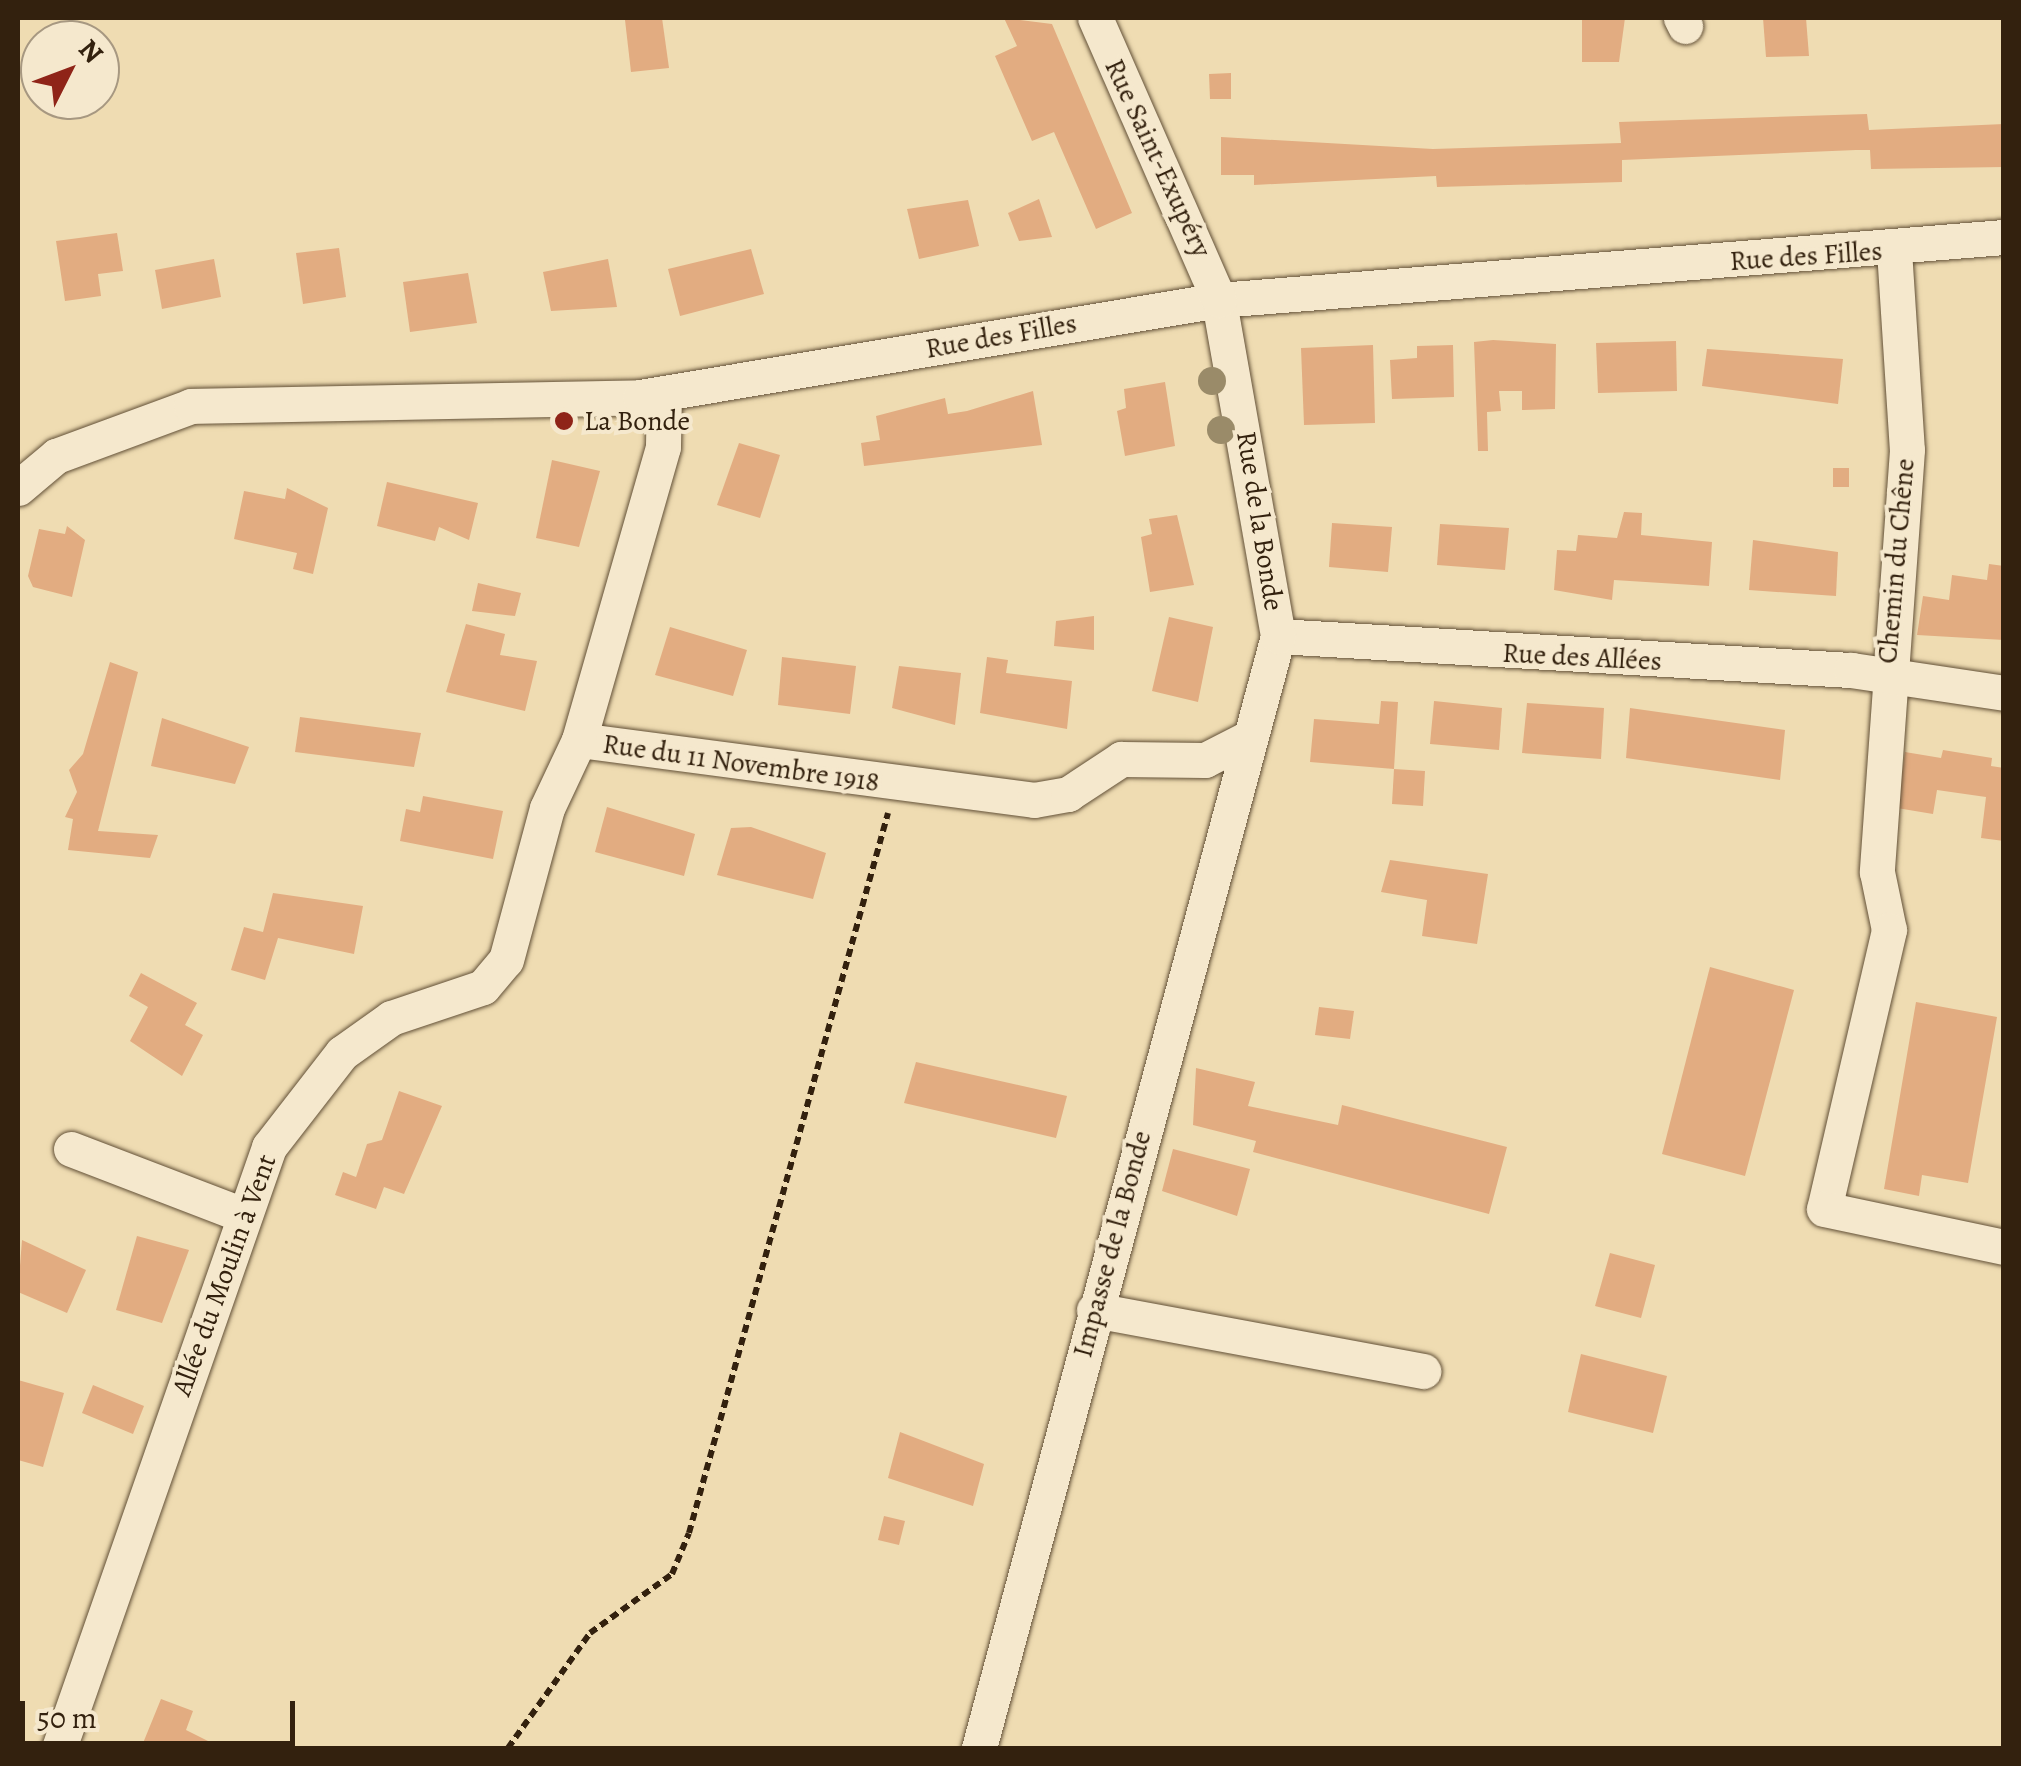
<!DOCTYPE html>
<html>
<head>
<meta charset="utf-8">
<style>
	body { margin:0 }
	#map { position:relative; width:2021px; height:1766px; overflow:hidden; background:#efdcb2; font-family:Alegreya,serif }
	div>[style] { position:absolute }
	.building>* { inset:0; background:#e2ac81 }
	.path>* { height:6px; margin-top:-3px; transform-origin:0; background:repeating-linear-gradient(90deg,#33210e 0 8px,transparent 0 13px) }
	.roads { filter:drop-shadow(0 0 2px #625037) drop-shadow(0 0 2px #625037) }
	.minor>* { height:35px; margin:-17.5px; padding:0 17.5px; transform-origin:17.5px; border-radius:17.5px; background:#f5e8cd }
	.trees>* { width:28px; height:28px; margin:-14px; border-radius:50%; background:#9a8b69 }
	.dots>* { width:28px; height:28px; translate:-50% -50%; box-sizing:border-box; border:5px solid #f5e8cd; border-radius:50% }
	span { translate:-50% -50%; white-space:nowrap; text-align:center; line-height:1.15; -webkit-text-stroke:8px #f5e8cd; paint-order:stroke }
	.street-label { font-size:28px; color:#33210e }
	.poi-label { font-size:28px; color:#33210e }
	.left { translate:0 -50%; text-align:left }
	.frame { position:absolute; inset:0; border:20px solid #33210e; pointer-events:none }
	.north { position:absolute; left:20px; top:20px; width:100px; height:100px; box-sizing:border-box; background:#f5e8cd; border:2px solid #a79881; border-radius:50%; rotate:48deg; font-size:28px; font-weight:700; line-height:40px; text-align:center; color:#33210e }
	.north::after { content:''; display:block; margin:auto; width:35px; height:45px; background:#8f2418; clip-path:polygon(50% 0,100% 100%,50% 72%,0 100%) }
	.scale { position:absolute; left:20px; top:1701px; width:275px; height:45px; box-sizing:border-box; border:5px solid #33210e; border-top:0; padding-left:12px; font-size:30px; line-height:35px; white-space:nowrap; color:#33210e; -webkit-text-stroke:8px #f5e8cd; paint-order:stroke }
</style>
</head>
<body>
<div id="map">
	<div class="building">
		<i style="clip-path:polygon(641px 18px,662px 18px,669px 68px,631px 72px,625px 20px)"></i>
		<i style="clip-path:polygon(1004px 18px,1052px 24px,1132px 213px,1096px 229px,1054px 132px,1032px 141px,995px 56px,1017px 46px)"></i>
		<i style="clip-path:polygon(1582px 18px,1625px 18px,1619px 62px,1582px 62px)"></i>
		<i style="clip-path:polygon(1763px 18px,1806px 18px,1809px 56px,1766px 57px)"></i>
		<i style="clip-path:polygon(1231px 73px,1231px 99px,1210px 99px,1209px 74px)"></i>
		<i style="clip-path:polygon(1867px 114px,1869px 130px,2004px 124px,2004px 167px,1871px 169px,1870px 150px,1856px 150px,1622px 160px,1622px 182px,1437px 187px,1436px 176px,1254px 185px,1254px 175px,1221px 175px,1221px 137px,1433px 149px,1621px 143px,1619px 122px)"></i>
		<i style="clip-path:polygon(1039px 199px,1052px 237px,1019px 241px,1008px 213px)"></i>
		<i style="clip-path:polygon(968px 200px,979px 246px,919px 259px,907px 209px)"></i>
		<i style="clip-path:polygon(117px 233px,123px 271px,98px 274px,101px 296px,65px 301px,56px 241px)"></i>
		<i style="clip-path:polygon(339px 248px,346px 297px,303px 304px,296px 253px)"></i>
		<i style="clip-path:polygon(751px 249px,764px 294px,680px 316px,668px 269px)"></i>
		<i style="clip-path:polygon(214px 259px,221px 297px,162px 309px,155px 270px)"></i>
		<i style="clip-path:polygon(608px 259px,617px 307px,551px 311px,543px 272px)"></i>
		<i style="clip-path:polygon(468px 273px,477px 323px,410px 332px,403px 282px)"></i>
		<i style="clip-path:polygon(1493px 340px,1556px 344px,1555px 409px,1522px 410px,1522px 391px,1499px 391px,1501px 411px,1487px 412px,1488px 451px,1478px 451px,1474px 342px)"></i>
		<i style="clip-path:polygon(1676px 341px,1677px 391px,1598px 393px,1596px 343px)"></i>
		<i style="clip-path:polygon(1373px 345px,1375px 423px,1304px 425px,1301px 348px)"></i>
		<i style="clip-path:polygon(1453px 345px,1454px 397px,1392px 399px,1390px 360px,1417px 358px,1417px 346px)"></i>
		<i style="clip-path:polygon(1707px 349px,1843px 359px,1838px 404px,1702px 386px)"></i>
		<i style="clip-path:polygon(1165px 382px,1175px 446px,1125px 456px,1117px 411px,1126px 408px,1124px 389px)"></i>
		<i style="clip-path:polygon(1033px 391px,1042px 445px,864px 466px,861px 443px,880px 440px,876px 416px,945px 398px,948px 414px,967px 411px)"></i>
		<i style="clip-path:polygon(739px 443px,780px 455px,760px 518px,717px 505px)"></i>
		<i style="clip-path:polygon(552px 460px,600px 471px,579px 547px,536px 538px)"></i>
		<i style="clip-path:polygon(1833px 468px,1849px 468px,1849px 487px,1833px 487px)"></i>
		<i style="clip-path:polygon(387px 482px,478px 503px,469px 540px,439px 527px,435px 541px,377px 526px)"></i>
		<i style="clip-path:polygon(287px 488px,328px 508px,313px 574px,293px 569px,297px 553px,234px 539px,244px 491px,285px 499px)"></i>
		<i style="clip-path:polygon(1624px 512px,1642px 513px,1641px 535px,1712px 542px,1709px 586px,1614px 580px,1612px 600px,1554px 590px,1557px 550px,1576px 551px,1578px 535px,1617px 538px)"></i>
		<i style="clip-path:polygon(1177px 515px,1194px 585px,1150px 592px,1141px 537px,1152px 534px,1149px 519px)"></i>
		<i style="clip-path:polygon(1332px 523px,1392px 527px,1388px 572px,1329px 567px)"></i>
		<i style="clip-path:polygon(1440px 524px,1509px 528px,1505px 570px,1437px 565px)"></i>
		<i style="clip-path:polygon(67px 526px,85px 540px,72px 597px,33px 587px,28px 576px,39px 529px,65px 534px)"></i>
		<i style="clip-path:polygon(1753px 540px,1838px 552px,1836px 596px,1749px 590px)"></i>
		<i style="clip-path:polygon(1989px 564px,2004px 566px,2004px 640px,1917px 635px,1923px 596px,1949px 600px,1952px 575px,1987px 580px)"></i>
		<i style="clip-path:polygon(478px 583px,521px 593px,515px 616px,472px 611px)"></i>
		<i style="clip-path:polygon(1094px 616px,1094px 650px,1054px 646px,1056px 621px)"></i>
		<i style="clip-path:polygon(1169px 617px,1213px 627px,1198px 702px,1152px 691px)"></i>
		<i style="clip-path:polygon(466px 624px,505px 634px,500px 655px,537px 661px,525px 711px,446px 692px)"></i>
		<i style="clip-path:polygon(670px 627px,747px 650px,733px 696px,655px 675px)"></i>
		<i style="clip-path:polygon(782px 657px,856px 666px,850px 714px,778px 705px)"></i>
		<i style="clip-path:polygon(987px 657px,1008px 660px,1006px 673px,1072px 681px,1067px 729px,980px 713px)"></i>
		<i style="clip-path:polygon(110px 662px,138px 672px,98px 831px,158px 835px,150px 858px,68px 850px,73px 819px,65px 817px,77px 792px,69px 770px,83px 754px)"></i>
		<i style="clip-path:polygon(899px 666px,961px 673px,955px 725px,892px 708px)"></i>
		<i style="clip-path:polygon(1381px 701px,1398px 702px,1394px 769px,1310px 762px,1314px 719px,1379px 724px)"></i>
		<i style="clip-path:polygon(1434px 701px,1502px 708px,1499px 750px,1430px 744px)"></i>
		<i style="clip-path:polygon(1527px 703px,1604px 708px,1601px 759px,1522px 753px)"></i>
		<i style="clip-path:polygon(1630px 708px,1785px 730px,1780px 780px,1626px 758px)"></i>
		<i style="clip-path:polygon(300px 717px,421px 733px,414px 767px,295px 752px)"></i>
		<i style="clip-path:polygon(162px 718px,249px 747px,235px 784px,151px 766px)"></i>
		<i style="clip-path:polygon(1943px 750px,1992px 758px,1991px 766px,2004px 768px,2004px 841px,1981px 838px,1986px 797px,1937px 790px,1933px 814px,1897px 808px,1905px 752px,1941px 758px)"></i>
		<i style="clip-path:polygon(1394px 769px,1425px 771px,1423px 806px,1392px 804px)"></i>
		<i style="clip-path:polygon(423px 796px,503px 811px,493px 859px,400px 841px,406px 809px,420px 812px)"></i>
		<i style="clip-path:polygon(607px 807px,695px 834px,684px 876px,595px 852px)"></i>
		<i style="clip-path:polygon(751px 827px,826px 853px,813px 899px,717px 875px,731px 828px)"></i>
		<i style="clip-path:polygon(1390px 860px,1488px 874px,1477px 944px,1422px 936px,1427px 900px,1381px 892px)"></i>
		<i style="clip-path:polygon(273px 893px,363px 906px,354px 954px,278px 938px,265px 980px,231px 970px,244px 927px,263px 932px)"></i>
		<i style="clip-path:polygon(1710px 967px,1794px 990px,1745px 1176px,1662px 1154px)"></i>
		<i style="clip-path:polygon(141px 973px,197px 1003px,185px 1025px,203px 1035px,182px 1076px,130px 1041px,148px 1007px,129px 996px)"></i>
		<i style="clip-path:polygon(1916px 1002px,1997px 1017px,1968px 1183px,1922px 1175px,1919px 1196px,1884px 1189px)"></i>
		<i style="clip-path:polygon(1319px 1007px,1354px 1011px,1350px 1039px,1315px 1035px)"></i>
		<i style="clip-path:polygon(916px 1062px,1067px 1096px,1056px 1138px,904px 1103px)"></i>
		<i style="clip-path:polygon(1196px 1068px,1255px 1082px,1248px 1106px,1338px 1125px,1342px 1105px,1507px 1147px,1489px 1214px,1253px 1152px,1256px 1141px,1193px 1125px)"></i>
		<i style="clip-path:polygon(399px 1091px,442px 1106px,404px 1194px,384px 1187px,376px 1209px,335px 1195px,343px 1172px,356px 1177px,367px 1144px,382px 1140px)"></i>
		<i style="clip-path:polygon(1173px 1149px,1250px 1169px,1237px 1216px,1162px 1191px)"></i>
		<i style="clip-path:polygon(137px 1236px,189px 1250px,162px 1323px,116px 1310px)"></i>
		<i style="clip-path:polygon(22px 1240px,86px 1270px,67px 1313px,18px 1292px)"></i>
		<i style="clip-path:polygon(1610px 1253px,1655px 1265px,1641px 1318px,1595px 1306px)"></i>
		<i style="clip-path:polygon(1581px 1354px,1667px 1376px,1653px 1433px,1568px 1412px)"></i>
		<i style="clip-path:polygon(18px 1380px,64px 1393px,43px 1467px,18px 1460px)"></i>
		<i style="clip-path:polygon(93px 1385px,144px 1406px,133px 1434px,82px 1413px)"></i>
		<i style="clip-path:polygon(900px 1432px,984px 1464px,973px 1506px,888px 1478px)"></i>
		<i style="clip-path:polygon(884px 1516px,905px 1521px,899px 1545px,878px 1540px)"></i>
		<i style="clip-path:polygon(161px 1699px,193px 1711px,186px 1730px,222px 1748px,141px 1748px)"></i>
	</div>
	<div class="path">
		<i style="left:508px;top:1748px;width:141px;rotate:-54.5deg"></i>
		<i style="left:590px;top:1633px;width:101px;rotate:-35.7deg"></i>
		<i style="left:672px;top:1574px;width:44px;rotate:-67.5deg"></i>
		<i style="left:689px;top:1533px;width:747px;rotate:-74.55deg"></i>
	</div>
	<div class="roads">
		<div class="minor">
			<i style="left:1681px;top:18px;width:9px;rotate:63deg"></i>
			<i style="left:1894px;top:250px;width:200px;rotate:86.3deg"></i>
			<i style="left:1907px;top:450px;width:423px;rotate:94.1deg"></i>
			<i style="left:1877px;top:872px;width:59px;rotate:78.3deg"></i>
			<i style="left:1889px;top:930px;width:286px;rotate:103.1deg"></i>
			<i style="left:1824px;top:1209px;width:184px;rotate:11.9deg"></i>
			<i style="left:664px;top:393px;width:54px;rotate:91.1deg"></i>
			<i style="left:663px;top:447px;width:305px;rotate:106deg"></i>
			<i style="left:579px;top:740px;width:459px;rotate:7.5deg"></i>
			<i style="left:1034px;top:800px;width:35px;rotate:-10deg"></i>
			<i style="left:1068px;top:794px;width:64px;rotate:-33.4deg"></i>
			<i style="left:1121px;top:759px;width:84px;rotate:0.7deg"></i>
			<i style="left:1205px;top:760px;width:44px;rotate:-27.1deg"></i>
			<i style="left:18px;top:488px;width:50px;rotate:-40.1deg"></i>
			<i style="left:56px;top:456px;width:144px;rotate:-20.3deg"></i>
			<i style="left:191px;top:406px;width:449px;rotate:-1.1deg"></i>
			<i style="left:640px;top:397px;width:587px;rotate:-9.51deg"></i>
			<i style="left:1219px;top:300px;width:788px;rotate:-4.59deg"></i>
			<i style="left:1278px;top:636px;width:574px;rotate:3.4deg"></i>
			<i style="left:1851px;top:670px;width:155px;rotate:8.5deg"></i>
			<i style="left:71px;top:1149px;width:184px;rotate:21deg"></i>
			<i style="left:1094px;top:1310px;width:335px;rotate:10.5deg"></i>
			<i style="left:59px;top:1748px;width:637px;rotate:-70.74deg"></i>
			<i style="left:269px;top:1147px;width:119px;rotate:-52.2deg"></i>
			<i style="left:342px;top:1053px;width:60px;rotate:-35.5deg"></i>
			<i style="left:391px;top:1018px;width:97px;rotate:-18.6deg"></i>
			<i style="left:483px;top:987px;width:35px;rotate:-50deg"></i>
			<i style="left:506px;top:960px;width:157px;rotate:-74.9deg"></i>
			<i style="left:547px;top:808px;width:75px;rotate:-64.8deg"></i>
			<i style="left:979px;top:1748px;width:1151px;rotate:-74.95deg"></i>
			<i style="left:1278px;top:636px;width:341px;rotate:-100deg"></i>
			<i style="left:1219px;top:300px;width:308px;rotate:-113.7deg"></i>
		</div>
	</div>
	<div class="trees">
		<i style="left:1212px;top:381px"></i>
		<i style="left:1221px;top:430px"></i>
	</div>
	<div class="dots">
		<i style="left:564px;top:421px;background:#8f2418"></i>
	</div>
	<div class="street-label">
		<span style="left:1158px;top:158px;rotate:65deg">Rue Saint-Exupéry</span>
		<span style="left:1806px;top:256px;rotate:-4deg">Rue des Filles</span>
		<span style="left:1001px;top:336px;rotate:-10deg">Rue des Filles</span>
		<span style="left:1260px;top:521px;rotate:81deg">Rue de la Bonde</span>
		<span style="left:1896px;top:561px;rotate:-85deg">Chemin du Chêne</span>
		<span style="left:1582px;top:657px;rotate:3deg">Rue des Allées</span>
		<span style="left:741px;top:763px;rotate:8deg">Rue du 11 Novembre 1918</span>
		<span style="left:1112px;top:1244px;rotate:-75deg">Impasse de la Bonde</span>
		<span style="left:224px;top:1275px;rotate:-70deg">Allée du Moulin à Vent</span>
	</div>
	<div class="poi-label">
		<span class="left" style="left:584px;top:421px">La Bonde</span>
	</div>
	<div class="frame"></div>
	<div class="north">N</div>
	<div class="scale">50 m</div>
</div>
</body>
</html>
